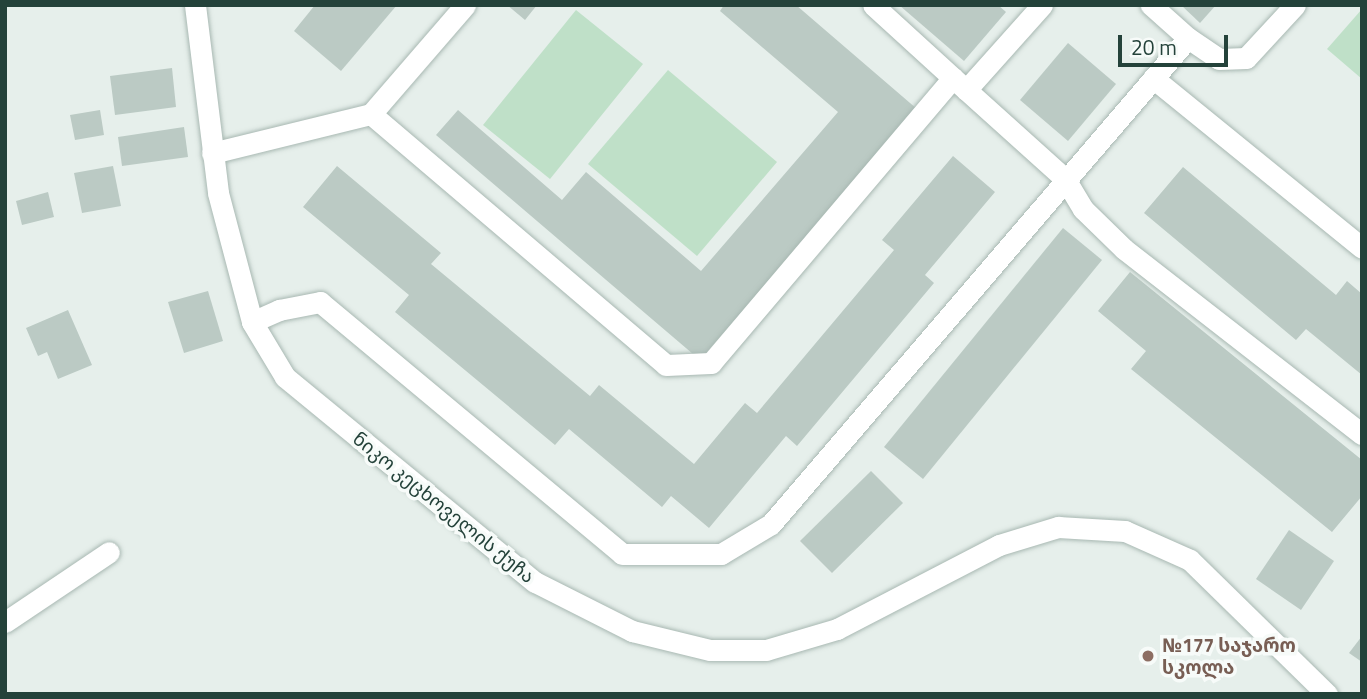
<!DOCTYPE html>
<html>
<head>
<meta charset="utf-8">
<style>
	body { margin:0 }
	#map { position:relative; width:1367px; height:699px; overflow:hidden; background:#e6efeb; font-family:"Titillium Web","Noto Sans Georgian",sans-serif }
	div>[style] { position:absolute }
	.green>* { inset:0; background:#bfe0c8 }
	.building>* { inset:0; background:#bbcac4 }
	.roads { filter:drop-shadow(0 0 2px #a8b8b2) drop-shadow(0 0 2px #a8b8b2) }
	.minor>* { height:21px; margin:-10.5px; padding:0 10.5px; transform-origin:10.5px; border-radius:10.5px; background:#fff }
	.dots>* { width:19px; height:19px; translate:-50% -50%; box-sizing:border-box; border:4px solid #f7fbf9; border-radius:50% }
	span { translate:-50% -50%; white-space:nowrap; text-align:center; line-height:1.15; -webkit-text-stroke:7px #f7fbf9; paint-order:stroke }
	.street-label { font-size:19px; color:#24423a }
	.education-label { font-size:19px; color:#785e54; font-weight:700 }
	.left { translate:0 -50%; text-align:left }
	.frame { position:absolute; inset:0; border:7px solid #24423a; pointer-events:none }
	.scale { position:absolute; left:1118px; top:35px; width:110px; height:32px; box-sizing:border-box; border:4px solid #24423a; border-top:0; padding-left:9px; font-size:21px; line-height:24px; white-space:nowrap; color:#24423a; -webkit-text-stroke:5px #f7fbf9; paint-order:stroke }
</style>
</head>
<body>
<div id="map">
	<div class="green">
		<i style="clip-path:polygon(1362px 9px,1362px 79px,1327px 49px)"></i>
		<i style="clip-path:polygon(576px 10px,643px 64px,550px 179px,483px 125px)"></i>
		<i style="clip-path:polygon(668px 70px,777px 162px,697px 256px,588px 164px)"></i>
	</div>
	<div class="building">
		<i style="clip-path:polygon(315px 5px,397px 5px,341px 71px,294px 31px)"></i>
		<i style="clip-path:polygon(507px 5px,537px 5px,525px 20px)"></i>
		<i style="clip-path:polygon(724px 5px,796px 5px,917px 109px,700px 360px,436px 135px,458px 110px,562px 200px,586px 172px,701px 271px,838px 112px,720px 11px)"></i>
		<i style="clip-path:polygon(899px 5px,998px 5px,1006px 12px,964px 61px)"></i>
		<i style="clip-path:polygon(1181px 5px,1216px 5px,1200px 23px)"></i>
		<i style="clip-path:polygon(1068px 43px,1116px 84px,1068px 141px,1020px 100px)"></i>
		<i style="clip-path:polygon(172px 68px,176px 107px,115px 115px,110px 76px)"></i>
		<i style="clip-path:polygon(100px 110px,104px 135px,75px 140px,70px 115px)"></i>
		<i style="clip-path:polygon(184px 127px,188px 157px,122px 166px,118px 137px)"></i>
		<i style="clip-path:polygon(953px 156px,995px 192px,925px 275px,934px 283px,797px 446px,786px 436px,709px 528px,671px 496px,662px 507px,569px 429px,555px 445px,395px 312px,409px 295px,303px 207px,337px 166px,441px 253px,431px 264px,590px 396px,599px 385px,694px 464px,745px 403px,757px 413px,894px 250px,882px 240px)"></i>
		<i style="clip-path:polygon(113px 166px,121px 206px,82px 213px,74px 173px)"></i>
		<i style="clip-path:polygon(1183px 167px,1336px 295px,1347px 281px,1362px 294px,1362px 375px,1306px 329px,1296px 340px,1144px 213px)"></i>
		<i style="clip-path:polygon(48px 192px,54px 217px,22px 225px,16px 201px)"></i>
		<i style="clip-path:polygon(1063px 228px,1102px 260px,923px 479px,884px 447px)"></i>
		<i style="clip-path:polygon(1130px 272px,1362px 460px,1362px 496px,1332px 532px,1131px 369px,1146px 351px,1098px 311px)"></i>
		<i style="clip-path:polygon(208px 291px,223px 341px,184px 353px,168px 302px)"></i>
		<i style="clip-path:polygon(68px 310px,92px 365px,58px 379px,47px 352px,38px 356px,26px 328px)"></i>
		<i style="clip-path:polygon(871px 471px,903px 503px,832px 573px,800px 541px)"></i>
		<i style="clip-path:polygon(1289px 530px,1334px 561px,1301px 610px,1256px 579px)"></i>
		<i style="clip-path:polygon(1362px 636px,1362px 662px,1349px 653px)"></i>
	</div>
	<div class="roads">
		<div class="minor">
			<i style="left:195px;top:5px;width:189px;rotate:83deg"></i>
			<i style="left:218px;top:193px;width:133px;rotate:75.2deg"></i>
			<i style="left:252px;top:322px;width:64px;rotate:59deg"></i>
			<i style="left:285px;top:377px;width:323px;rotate:39.4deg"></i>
			<i style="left:535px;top:582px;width:109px;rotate:26.8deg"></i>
			<i style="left:632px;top:631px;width:80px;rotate:13.7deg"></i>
			<i style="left:710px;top:650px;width:56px"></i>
			<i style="left:766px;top:650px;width:74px;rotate:-16.5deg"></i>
			<i style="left:837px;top:629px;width:182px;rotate:-27.4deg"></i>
			<i style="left:999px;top:545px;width:62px;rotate:-17deg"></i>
			<i style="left:1058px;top:527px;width:67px;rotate:3.4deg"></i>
			<i style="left:1125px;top:531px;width:71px;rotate:24deg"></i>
			<i style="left:1190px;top:560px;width:192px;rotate:44.4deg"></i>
			<i style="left:1188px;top:38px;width:37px;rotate:34deg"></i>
			<i style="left:1219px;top:59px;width:27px;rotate:-2deg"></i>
			<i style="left:1246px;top:58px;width:72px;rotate:-47.2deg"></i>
			<i style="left:953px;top:78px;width:151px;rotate:42deg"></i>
			<i style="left:1065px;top:179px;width:35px;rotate:59deg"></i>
			<i style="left:1083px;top:209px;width:57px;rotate:44.3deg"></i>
			<i style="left:1124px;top:249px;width:301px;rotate:37.9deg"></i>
			<i style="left:1153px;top:78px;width:269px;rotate:39.1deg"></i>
			<i style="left:966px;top:90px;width:114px;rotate:-48.2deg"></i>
			<i style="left:371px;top:114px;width:387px;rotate:40.4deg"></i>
			<i style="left:666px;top:365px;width:45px;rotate:-2.5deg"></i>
			<i style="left:711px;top:363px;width:374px;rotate:-49.7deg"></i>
			<i style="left:953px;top:78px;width:108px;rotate:-137.6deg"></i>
			<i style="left:212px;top:153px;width:164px;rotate:-13.8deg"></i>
			<i style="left:371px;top:114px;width:144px;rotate:-49.2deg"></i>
			<i style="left:252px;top:322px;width:30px;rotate:-24deg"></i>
			<i style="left:279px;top:310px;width:42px;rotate:-11deg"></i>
			<i style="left:320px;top:302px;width:393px;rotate:39.8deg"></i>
			<i style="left:622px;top:554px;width:99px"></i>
			<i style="left:721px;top:554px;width:58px;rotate:-31deg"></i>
			<i style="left:771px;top:524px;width:640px;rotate:-49.37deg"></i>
			<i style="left:1188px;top:38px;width:50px;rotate:-138.3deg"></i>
			<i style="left:5px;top:622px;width:125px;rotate:-33.9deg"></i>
		</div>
	</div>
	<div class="dots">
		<i style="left:1148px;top:656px;background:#8d6e63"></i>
	</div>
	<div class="street-label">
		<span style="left:444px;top:507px;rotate:39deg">ნიკო კეცხოველის ქუჩა</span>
	</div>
	<div class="education-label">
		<span class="left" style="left:1162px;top:656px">№177 საჯარო<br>სკოლა</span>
	</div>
	<div class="frame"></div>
	<div class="scale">20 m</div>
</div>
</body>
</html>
